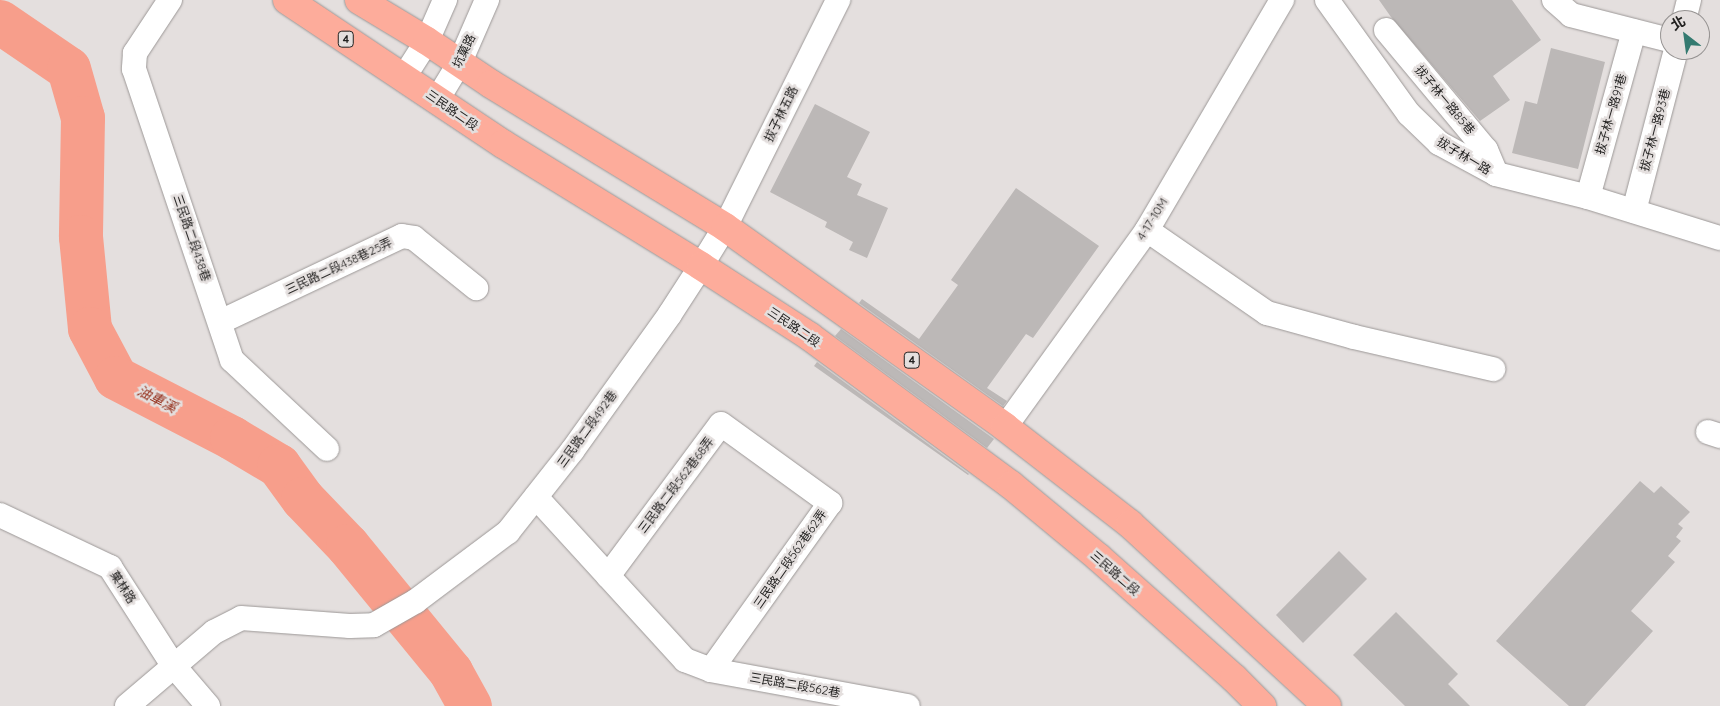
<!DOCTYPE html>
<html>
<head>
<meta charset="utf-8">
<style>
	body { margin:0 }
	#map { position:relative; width:1720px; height:706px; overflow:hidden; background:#e4dfde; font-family:Quicksand,"Noto Sans TC",sans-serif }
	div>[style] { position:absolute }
	.river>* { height:44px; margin:-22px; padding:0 22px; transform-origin:22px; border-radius:22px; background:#f79e8b }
	.building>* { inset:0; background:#bcb8b7 }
	.roads { filter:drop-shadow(0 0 1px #9c9897) drop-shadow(0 0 1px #9c9897) }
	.minor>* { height:24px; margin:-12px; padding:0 12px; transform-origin:12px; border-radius:12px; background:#fff }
	.major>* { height:28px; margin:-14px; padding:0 14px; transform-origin:14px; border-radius:14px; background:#fdac9b }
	span { translate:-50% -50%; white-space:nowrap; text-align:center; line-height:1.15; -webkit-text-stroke:5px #e4dfde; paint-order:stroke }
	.shield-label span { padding:1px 4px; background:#e4dfde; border:1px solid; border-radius:4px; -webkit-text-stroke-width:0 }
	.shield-label { font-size:11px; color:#222120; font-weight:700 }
	.street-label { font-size:12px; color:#222120 }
	.water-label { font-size:14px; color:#95301c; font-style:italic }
	.north { position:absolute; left:1660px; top:10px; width:50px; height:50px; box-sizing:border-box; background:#e4dfde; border:1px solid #969392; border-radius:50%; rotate:330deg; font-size:14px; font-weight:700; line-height:20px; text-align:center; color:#222120 }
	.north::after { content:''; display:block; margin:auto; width:18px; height:22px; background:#347a70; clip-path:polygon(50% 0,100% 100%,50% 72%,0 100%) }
</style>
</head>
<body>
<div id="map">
	<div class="river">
		<i style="left:0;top:22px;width:83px;rotate:34.3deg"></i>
		<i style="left:69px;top:69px;width:51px;rotate:74.1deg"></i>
		<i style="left:83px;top:118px;width:119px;rotate:91deg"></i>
		<i style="left:81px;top:237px;width:92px;rotate:84.4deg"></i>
		<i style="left:90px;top:329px;width:55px;rotate:62deg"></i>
		<i style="left:116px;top:378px;width:131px;rotate:27.3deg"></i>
		<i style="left:232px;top:438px;width:55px;rotate:30.8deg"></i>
		<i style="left:279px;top:466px;width:41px;rotate:54deg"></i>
		<i style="left:303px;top:499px;width:65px;rotate:46.2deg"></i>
		<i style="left:348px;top:546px;width:163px;rotate:50.7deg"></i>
		<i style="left:451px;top:672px;width:39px;rotate:61deg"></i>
	</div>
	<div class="building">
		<i style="clip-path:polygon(1379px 0,1512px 0,1541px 40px,1493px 76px,1510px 100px,1480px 121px,1391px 17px)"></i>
		<i style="clip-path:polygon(1551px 48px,1605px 62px,1578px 169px,1512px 153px,1525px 101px,1537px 104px)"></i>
		<i style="clip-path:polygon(815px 104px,870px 132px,847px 177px,862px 184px,857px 195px,888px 208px,867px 258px,849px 250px,853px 242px,825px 227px,827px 222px,770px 192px)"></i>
		<i style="clip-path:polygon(1016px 188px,1099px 246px,1033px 338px,1026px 334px,987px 388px,1007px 401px,1003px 406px,859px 303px,862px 299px,919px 339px,958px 285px,951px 280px)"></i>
		<i style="clip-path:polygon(841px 329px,994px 439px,987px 448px,835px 336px)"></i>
		<i style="clip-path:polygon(817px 362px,969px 474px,968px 475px,814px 366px)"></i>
		<i style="clip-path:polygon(1640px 481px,1654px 493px,1661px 486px,1690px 512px,1678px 524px,1683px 528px,1676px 537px,1681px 541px,1668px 556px,1675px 562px,1631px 611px,1653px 631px,1585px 706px,1569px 706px,1496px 641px)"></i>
		<i style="clip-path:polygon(1339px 551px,1367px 579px,1303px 643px,1276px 615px)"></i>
		<i style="clip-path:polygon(1396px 612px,1458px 674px,1448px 684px,1470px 706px,1405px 706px,1353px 655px)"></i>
	</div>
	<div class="roads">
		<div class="minor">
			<i style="left:170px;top:0;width:64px;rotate:123.4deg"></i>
			<i style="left:135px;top:53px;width:16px;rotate:94deg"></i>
			<i style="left:134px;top:69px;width:307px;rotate:71.4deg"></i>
			<i style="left:232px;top:360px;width:130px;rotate:43.1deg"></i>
			<i style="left:1327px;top:0;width:140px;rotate:54.3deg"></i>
			<i style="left:1409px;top:114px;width:42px;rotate:44deg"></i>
			<i style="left:1439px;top:143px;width:65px;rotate:28.5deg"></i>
			<i style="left:1496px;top:174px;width:95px;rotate:14deg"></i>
			<i style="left:1588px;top:197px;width:138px;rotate:17.3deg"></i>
			<i style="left:1554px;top:0;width:23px;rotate:41deg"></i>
			<i style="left:1571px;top:15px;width:102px;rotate:14.2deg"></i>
			<i style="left:1684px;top:20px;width:21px;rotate:-76deg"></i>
			<i style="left:1386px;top:30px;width:156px;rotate:50.2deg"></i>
			<i style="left:1486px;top:150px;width:26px;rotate:67deg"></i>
			<i style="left:404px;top:77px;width:43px;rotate:-57.4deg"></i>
			<i style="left:427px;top:41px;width:45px;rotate:-66.3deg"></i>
			<i style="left:437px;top:100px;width:44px;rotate:-58.8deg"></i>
			<i style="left:460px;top:62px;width:68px;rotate:-66.5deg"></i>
			<i style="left:1588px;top:197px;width:172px;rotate:-74.5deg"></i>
			<i style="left:1634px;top:211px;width:166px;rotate:-75.4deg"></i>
			<i style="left:1147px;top:230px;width:146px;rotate:34.7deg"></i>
			<i style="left:1267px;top:313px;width:90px;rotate:15.4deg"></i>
			<i style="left:1354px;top:337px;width:143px;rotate:13deg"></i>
			<i style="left:220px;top:322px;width:201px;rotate:-25.3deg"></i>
			<i style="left:402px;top:236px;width:12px;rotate:9deg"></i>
			<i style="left:414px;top:238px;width:80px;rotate:38.9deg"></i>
			<i style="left:1005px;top:427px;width:243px;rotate:-54.2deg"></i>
			<i style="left:1147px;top:230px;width:267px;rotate:-59.6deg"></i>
			<i style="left:1708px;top:432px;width:13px;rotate:18deg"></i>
			<i style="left:536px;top:497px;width:221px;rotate:47.6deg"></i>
			<i style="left:685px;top:660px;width:28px;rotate:21deg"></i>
			<i style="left:711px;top:670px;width:200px;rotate:10.4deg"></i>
			<i style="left:0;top:515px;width:122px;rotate:25.3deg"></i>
			<i style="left:110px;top:567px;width:117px;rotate:57.3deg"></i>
			<i style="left:173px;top:665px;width:54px;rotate:49.5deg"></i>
			<i style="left:608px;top:576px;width:189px;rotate:-53.4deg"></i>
			<i style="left:721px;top:424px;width:135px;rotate:35.9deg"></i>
			<i style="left:830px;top:503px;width:205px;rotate:125.5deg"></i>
			<i style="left:127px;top:706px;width:114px;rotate:-40.4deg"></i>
			<i style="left:214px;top:632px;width:30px;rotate:-27deg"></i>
			<i style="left:241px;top:618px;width:109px;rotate:4.2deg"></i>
			<i style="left:350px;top:626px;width:24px;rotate:-2deg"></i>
			<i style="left:374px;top:625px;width:48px;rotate:-29.7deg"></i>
			<i style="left:416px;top:601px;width:115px;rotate:-36.9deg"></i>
			<i style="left:508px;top:532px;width:103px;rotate:-51.7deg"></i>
			<i style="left:572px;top:451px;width:168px;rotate:-54.4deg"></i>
			<i style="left:670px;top:314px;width:57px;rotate:-57.1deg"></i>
			<i style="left:701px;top:266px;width:46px;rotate:-58.4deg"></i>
			<i style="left:725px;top:227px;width:254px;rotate:-63.5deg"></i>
		</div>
		<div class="major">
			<i style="left:287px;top:0;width:260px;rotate:33.7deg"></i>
			<i style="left:503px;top:144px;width:233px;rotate:31.6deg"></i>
			<i style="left:701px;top:266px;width:129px;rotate:32.9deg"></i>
			<i style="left:809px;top:336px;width:251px;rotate:36.4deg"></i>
			<i style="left:1011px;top:485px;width:113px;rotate:39.6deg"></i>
			<i style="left:1098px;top:557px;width:182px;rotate:41.7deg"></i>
			<i style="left:1234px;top:678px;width:40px;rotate:45deg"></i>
			<i style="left:359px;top:0;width:79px;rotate:31.1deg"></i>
			<i style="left:427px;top:41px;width:77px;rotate:33.9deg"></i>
			<i style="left:491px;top:84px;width:274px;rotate:31.4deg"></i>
			<i style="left:725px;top:227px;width:344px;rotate:35.5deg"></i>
			<i style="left:1005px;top:427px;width:158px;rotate:37.8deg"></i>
			<i style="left:1130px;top:524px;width:268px;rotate:42.7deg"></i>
		</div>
	</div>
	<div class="shield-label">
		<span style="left:346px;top:39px">4</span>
		<span style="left:912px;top:360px">4</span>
	</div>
	<div class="street-label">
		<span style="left:464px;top:51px;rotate:-64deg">坑菓路</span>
		<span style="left:1445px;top:100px;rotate:50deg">拔子林一路85巷</span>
		<span style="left:452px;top:110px;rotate:35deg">三民路二段</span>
		<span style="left:781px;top:114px;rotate:-64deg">拔子林五路</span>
		<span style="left:1611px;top:114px;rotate:-74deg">拔子林一路91巷</span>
		<span style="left:1655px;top:130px;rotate:-75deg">拔子林一路93巷</span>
		<span style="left:1464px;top:156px;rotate:31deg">拔子林一路</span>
		<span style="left:1152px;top:219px;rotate:-58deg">4-17-10M</span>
		<span style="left:192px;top:238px;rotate:71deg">三民路二段438巷</span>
		<span style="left:339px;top:266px;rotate:-25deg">三民路二段438巷25弄</span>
		<span style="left:794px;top:327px;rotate:34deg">三民路二段</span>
		<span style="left:587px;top:429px;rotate:-54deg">三民路二段492巷</span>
		<span style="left:676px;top:485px;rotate:-53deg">三民路二段562巷68弄</span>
		<span style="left:790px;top:559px;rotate:-55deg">三民路二段562巷62弄</span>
		<span style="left:1115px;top:573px;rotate:41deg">三民路二段</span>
		<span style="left:123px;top:587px;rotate:57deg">菓林路</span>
		<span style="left:795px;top:685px;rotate:10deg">三民路二段562巷</span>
	</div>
	<div class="water-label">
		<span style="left:157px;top:399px;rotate:27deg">油車溪</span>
	</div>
	<div class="north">北</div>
</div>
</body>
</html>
